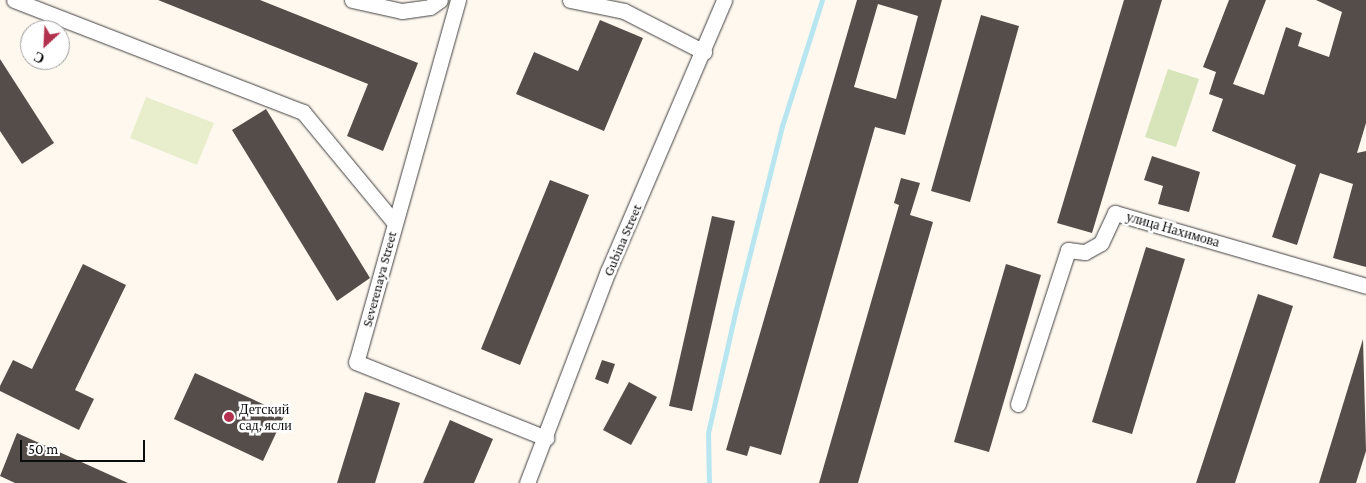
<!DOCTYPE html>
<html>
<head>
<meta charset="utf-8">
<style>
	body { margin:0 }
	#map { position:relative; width:1366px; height:483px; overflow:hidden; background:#fef8ef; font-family:"Crimson Pro",serif }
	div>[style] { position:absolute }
	.green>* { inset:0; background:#d8e5bb }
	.pitch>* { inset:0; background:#e8edcc }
	.stream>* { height:5px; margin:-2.5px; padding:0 2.5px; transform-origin:2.5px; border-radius:2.5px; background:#b7e6f1 }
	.building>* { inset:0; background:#554d4a }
	.roads { filter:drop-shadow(0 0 1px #404040) drop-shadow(0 0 1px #404040) }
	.minor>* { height:15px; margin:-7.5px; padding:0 7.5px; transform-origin:7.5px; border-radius:7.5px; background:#fff }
	.dots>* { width:14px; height:14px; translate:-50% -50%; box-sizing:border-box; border:2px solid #fff; border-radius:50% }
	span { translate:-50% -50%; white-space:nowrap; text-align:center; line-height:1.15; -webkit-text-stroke:5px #fff; paint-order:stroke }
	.street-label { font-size:14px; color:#0d0d0d }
	.poi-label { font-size:14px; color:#0d0d0d }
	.left { translate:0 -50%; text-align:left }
	.north { position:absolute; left:20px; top:20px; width:50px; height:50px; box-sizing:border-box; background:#fff; border:1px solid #9e9e9e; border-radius:50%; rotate:205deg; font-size:14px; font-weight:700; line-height:20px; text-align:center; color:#0d0d0d }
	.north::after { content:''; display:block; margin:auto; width:18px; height:22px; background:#b2314e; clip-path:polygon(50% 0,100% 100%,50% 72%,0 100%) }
	.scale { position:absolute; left:20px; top:440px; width:125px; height:22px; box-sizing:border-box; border:2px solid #0d0d0d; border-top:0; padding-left:6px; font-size:15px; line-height:18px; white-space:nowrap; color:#0d0d0d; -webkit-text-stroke:4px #fff; paint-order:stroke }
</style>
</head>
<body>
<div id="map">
	<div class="green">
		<i style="clip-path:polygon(1168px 69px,1199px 79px,1176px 147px,1145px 137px)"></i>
	</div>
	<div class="pitch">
		<i style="clip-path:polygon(146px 97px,214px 123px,197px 165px,130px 138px)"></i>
	</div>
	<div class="stream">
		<i style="left:709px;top:483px;width:50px;rotate:-91.1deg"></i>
		<i style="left:708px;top:433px;width:127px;rotate:-77.3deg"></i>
		<i style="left:736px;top:309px;width:189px;rotate:-75.9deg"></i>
		<i style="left:782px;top:126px;width:132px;rotate:-72.4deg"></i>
	</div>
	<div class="building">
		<i style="clip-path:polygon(158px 0,260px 0,418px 63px,383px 151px,347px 136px,368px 84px)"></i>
		<i style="clip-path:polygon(evenodd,857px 0,942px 0,905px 135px,875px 127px,781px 455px,750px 446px,747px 456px,726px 450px,857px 0,878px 4px,918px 16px,896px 99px,854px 87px,878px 4px)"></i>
		<i style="clip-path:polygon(1124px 0,1162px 0,1092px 233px,1057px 223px)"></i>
		<i style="clip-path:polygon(1229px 0,1266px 0,1233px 84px,1264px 95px,1286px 27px,1302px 33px,1298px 46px,1329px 57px,1342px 12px,1316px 0,1366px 0,1366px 123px,1357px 153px,1366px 151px,1366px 267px,1333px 258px,1353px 184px,1320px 173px,1297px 245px,1272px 237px,1296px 165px,1212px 131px,1223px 99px,1209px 94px,1216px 72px,1203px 67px)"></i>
		<i style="clip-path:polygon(981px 15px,1019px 26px,970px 202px,931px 191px)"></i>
		<i style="clip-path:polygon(600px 20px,643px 38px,604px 131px,516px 94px,534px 52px,578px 71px)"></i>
		<i style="clip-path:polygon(0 59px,54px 143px,22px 164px,0 131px)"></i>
		<i style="clip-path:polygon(266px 109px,370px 278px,337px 301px,232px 130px)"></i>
		<i style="clip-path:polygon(1152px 156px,1200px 172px,1189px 212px,1158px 204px,1163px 186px,1144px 180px)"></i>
		<i style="clip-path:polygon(901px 178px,920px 183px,910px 215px,933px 222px,858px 483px,819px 483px,899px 205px,894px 203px)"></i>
		<i style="clip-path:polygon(550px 180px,589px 195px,520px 365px,481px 349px)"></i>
		<i style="clip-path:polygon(712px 216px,735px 221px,692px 411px,669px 406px)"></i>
		<i style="clip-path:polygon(1146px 247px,1185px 259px,1132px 434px,1092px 422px)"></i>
		<i style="clip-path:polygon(83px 264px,126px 285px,75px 390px,94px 399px,79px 430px,0 391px,0 386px,13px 360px,32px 369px)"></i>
		<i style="clip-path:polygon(1006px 264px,1041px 275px,989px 452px,954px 442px)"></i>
		<i style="clip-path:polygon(1258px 294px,1293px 306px,1235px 483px,1196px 483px)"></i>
		<i style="clip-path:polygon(1363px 339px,1366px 451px,1356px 483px,1319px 483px)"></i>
		<i style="clip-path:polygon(602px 360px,615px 364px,608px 384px,595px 379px)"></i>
		<i style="clip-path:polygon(195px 373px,285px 414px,263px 461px,174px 419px)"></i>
		<i style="clip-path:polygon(629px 382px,657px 397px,631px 445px,603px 430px)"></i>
		<i style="clip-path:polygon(365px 392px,400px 403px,375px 483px,337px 483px)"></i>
		<i style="clip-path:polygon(450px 420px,493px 439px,474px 483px,423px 483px)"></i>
		<i style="clip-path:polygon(17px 433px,128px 483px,15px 483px,0 476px)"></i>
	</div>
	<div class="roads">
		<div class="minor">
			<i style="left:14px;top:0;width:310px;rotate:21.2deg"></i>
			<i style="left:303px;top:112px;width:143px;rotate:50.4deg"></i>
			<i style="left:352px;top:0;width:51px;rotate:12.4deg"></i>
			<i style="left:402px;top:11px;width:28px;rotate:-8deg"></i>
			<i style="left:430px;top:7px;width:12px;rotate:-35deg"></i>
			<i style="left:458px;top:0;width:376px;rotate:105.7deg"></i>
			<i style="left:356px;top:362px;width:205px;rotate:21.8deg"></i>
			<i style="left:570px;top:0;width:55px;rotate:11.5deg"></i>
			<i style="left:624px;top:11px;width:90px;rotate:27.1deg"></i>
			<i style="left:1018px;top:404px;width:162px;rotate:-72deg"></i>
			<i style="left:1068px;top:250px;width:17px;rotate:7deg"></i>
			<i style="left:1085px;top:252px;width:18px;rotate:-29deg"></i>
			<i style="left:1101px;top:243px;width:33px;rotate:-65deg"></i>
			<i style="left:1115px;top:213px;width:261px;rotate:16.2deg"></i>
			<i style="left:527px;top:483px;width:227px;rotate:-69.1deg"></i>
			<i style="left:608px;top:271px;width:295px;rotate:-66.8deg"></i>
		</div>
	</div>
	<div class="dots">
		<i style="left:229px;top:417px;background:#b2314e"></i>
	</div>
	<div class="street-label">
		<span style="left:1173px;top:229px;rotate:16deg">улица Нахимова</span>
		<span style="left:622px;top:240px;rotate:-67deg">Gubina Street</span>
		<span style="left:379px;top:279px;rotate:-75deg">Severenaya Street</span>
	</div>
	<div class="poi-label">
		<span class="left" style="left:239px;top:417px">Детский<br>сад, ясли</span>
	</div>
	<div class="north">С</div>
	<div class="scale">50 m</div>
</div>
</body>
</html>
